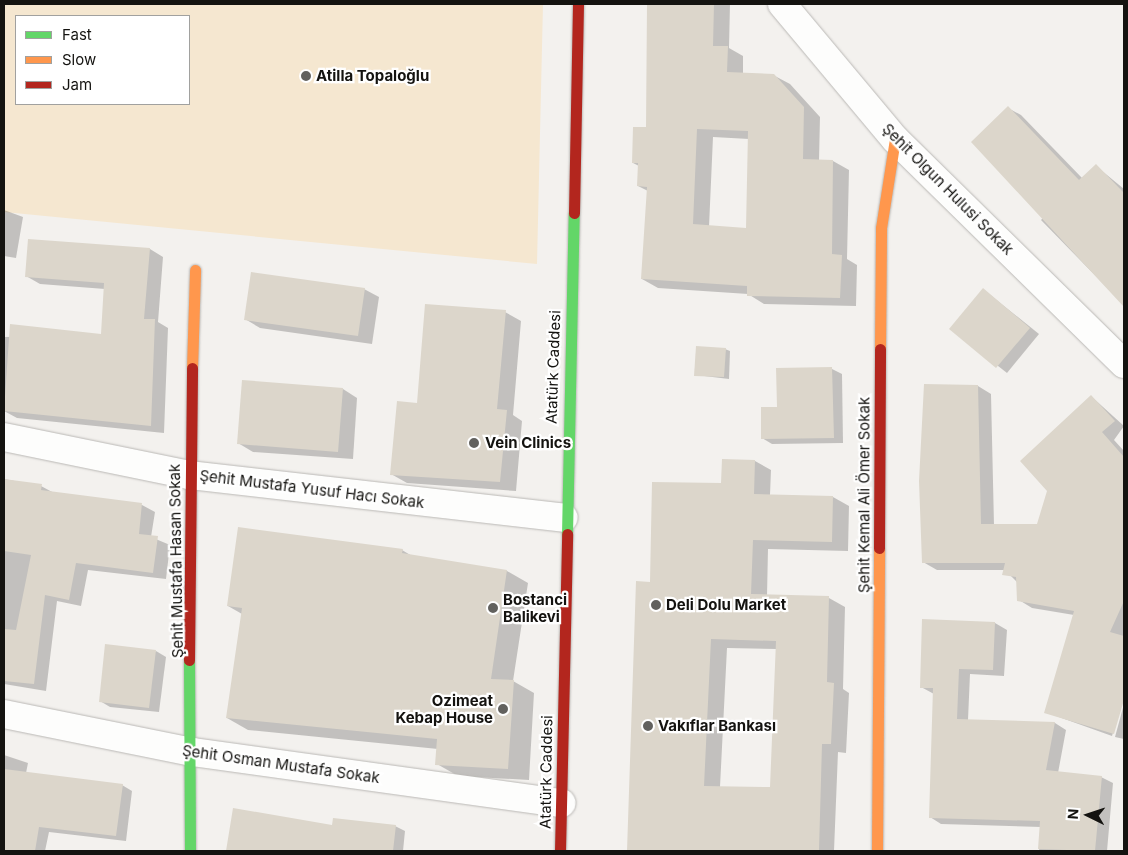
<!DOCTYPE html>
<html>
<head>
<meta charset="utf-8">
<style>
	body { margin:0 }
	#map { position:relative; width:1128px; height:855px; overflow:hidden; background:#f3f1ee; font-family:Inter,sans-serif }
	div>[style] { position:absolute }
	.green>* { inset:0; background:#f5e7d0 }
	.shadow>* { inset:0; background:#0003 }
	.building>* { inset:0; background:#dcd6cb }
	.roads { filter:drop-shadow(0 0 1px #bab8b5) drop-shadow(0 0 1px #bab8b5) }
	.street>* { height:28px; margin:-14px; padding:0 14px; transform-origin:14px; border-radius:14px; background:#fdfdfc }
	.fast>* { height:11px; margin:-5.5px; padding:0 5.5px; transform-origin:5.5px; border-radius:5.5px; background:#63d668 }
	.slow>* { height:11px; margin:-5.5px; padding:0 5.5px; transform-origin:5.5px; border-radius:5.5px; background:#ff974d }
	.jam>* { height:11px; margin:-5.5px; padding:0 5.5px; transform-origin:5.5px; border-radius:5.5px; background:#b3261e }
	.dots>* { width:14px; height:14px; translate:-50% -50%; box-sizing:border-box; border:2px solid #fff; border-radius:50% }
	span { translate:-50% -50%; white-space:nowrap; text-align:center; line-height:1.15; -webkit-text-stroke:4.5px #fff; paint-order:stroke }
	.poi-label { font-size:15px; color:#141310; font-weight:700 }
	.left { translate:0 -50%; text-align:left }
	.right { translate:-100% -50%; text-align:right }
	.street-label { font-size:15px; color:#141310 }
	.frame { position:absolute; inset:0; border:5px solid #141310; pointer-events:none }
	.legend { position:absolute; left:15px; top:15px; width:175px; height:90px; box-sizing:border-box; background:#fff; border:1px solid #a1a19f; margin:0; padding:6px 9px; list-style:none; font-size:15px; color:#141310 }
	.legend li { display:flex; align-items:center; gap:10px; height:25px }
	.legend b { width:25px; border:1px solid #a1a19f }
	.north { position:absolute; left:1063px; top:790px; width:50px; height:50px; -webkit-text-stroke:4px #fff; paint-order:stroke; rotate:274deg; font-size:14px; font-weight:700; line-height:20px; text-align:center; color:#141310 }
	.north::after { content:''; display:block; margin:auto; width:18px; height:22px; background:#141310; clip-path:polygon(50% 0,100% 100%,50% 72%,0 100%) }
</style>
</head>
<body>
<div id="map">
	<div class="green">
		<i style="clip-path:polygon(evenodd,4px 4px,543px 4px,537px 264px,4px 212px,4px 4px,16px 16px,189px 16px,189px 104px,16px 104px,16px 16px)"></i>
	</div>
	<div class="shadow">
		<i style="clip-path:polygon(evenodd,647px 4px,730px 4px,729px 48px,743px 56px,743px 74px,773px 75px,790px 84px,820px 117px,819px 161px,833px 161px,849px 170px,847px 259px,857px 265px,856px 306px,764px 304px,748px 294px,658px 288px,642px 279px,648px 191px,638px 186px,639px 166px,633px 163px,647px 128px,647px 4px,713px 137px,749px 139px,747px 229px,709px 227px,713px 137px)"></i>
		<i style="clip-path:polygon(1008px 108px,1021px 115px,1083px 179px,1096px 166px,1124px 189px,1124px 305px,1041px 220px,1045px 216px)"></i>
		<i style="clip-path:polygon(4px 210px,23px 217px,16px 258px,4px 256px)"></i>
		<i style="clip-path:polygon(150px 249px,163px 257px,158px 322px,168px 328px,164px 433px,17px 418px,4px 411px,4px 337px,103px 335px,105px 289px,40px 284px,26px 276px)"></i>
		<i style="clip-path:polygon(364px 289px,379px 297px,372px 344px,260px 328px,245px 319px)"></i>
		<i style="clip-path:polygon(984px 290px,1039px 334px,1007px 373px,951px 329px)"></i>
		<i style="clip-path:polygon(505px 312px,521px 321px,513px 415px,522px 421px,516px 491px,407px 483px,391px 474px,418px 404px)"></i>
		<i style="clip-path:polygon(725px 349px,730px 351px,729px 379px,696px 375px)"></i>
		<i style="clip-path:polygon(832px 369px,842px 374px,843px 443px,772px 444px,762px 438px,778px 408px)"></i>
		<i style="clip-path:polygon(978px 386px,991px 394px,994px 525px,1038px 525px,1092px 397px,1124px 426px,1114px 440px,1124px 451px,1124px 482px,1105px 500px,1124px 512px,1124px 695px,1112px 736px,1045px 712px,1074px 615px,1032px 608px,1019px 600px,1017px 582px,1005px 570px,937px 570px,923px 562px)"></i>
		<i style="clip-path:polygon(343px 389px,357px 398px,353px 459px,253px 452px,238px 443px)"></i>
		<i style="clip-path:polygon(evenodd,755px 461px,771px 470px,770px 495px,833px 497px,849px 506px,848px 551px,768px 549px,767px 596px,829px 598px,845px 607px,843px 689px,849px 693px,846px 753px,838px 752px,834px 851px,629px 851px,637px 583px,651px 583px,722px 485px,755px 461px,727px 648px,777px 649px,771px 788px,720px 787px,727px 648px)"></i>
		<i style="clip-path:polygon(4px 479px,41px 486px,54px 493px,142px 505px,155px 512px,151px 537px,170px 545px,166px 579px,88px 570px,81px 606px,57px 601px,46px 691px,4px 684px)"></i>
		<i style="clip-path:polygon(402px 550px,412px 556px,507px 571px,528px 583px,513px 681px,534px 693px,529px 780px,458px 776px,437px 764px,438px 749px,248px 730px,227px 718px,242px 614px,228px 606px)"></i>
		<i style="clip-path:polygon(924px 621px,995px 623px,1007px 630px,1004px 676px,970px 674px,968px 720px,1055px 723px,1066px 730px,1058px 773px,1101px 777px,1113px 783px,1107px 851px,1039px 851px,1041px 827px,941px 824px,930px 817px,934px 694px,921px 687px)"></i>
		<i style="clip-path:polygon(156px 651px,166px 657px,159px 712px,110px 707px,100px 701px)"></i>
		<i style="clip-path:polygon(1124px 704px,1124px 739px,1115px 737px)"></i>
		<i style="clip-path:polygon(4px 755px,28px 763px,26px 773px,122px 785px,132px 791px,126px 841px,49px 832px,45px 851px,4px 851px)"></i>
		<i style="clip-path:polygon(234px 810px,333px 826px,395px 826px,405px 831px,403px 851px,227px 851px)"></i>
	</div>
	<div class="building">
		<i style="clip-path:polygon(evenodd,647px 4px,714px 4px,713px 46px,728px 46px,727px 72px,774px 74px,804px 107px,803px 159px,833px 160px,832px 254px,842px 255px,840px 298px,747px 296px,747px 286px,641px 279px,647px 187px,637px 186px,638px 163px,632px 163px,633px 127px,646px 127px,647px 4px,697px 129px,748px 131px,746px 228px,693px 224px,697px 129px)"></i>
		<i style="clip-path:polygon(1008px 106px,1079px 180px,1096px 164px,1124px 193px,1124px 307px,971px 142px)"></i>
		<i style="clip-path:polygon(28px 239px,150px 248px,144px 319px,155px 319px,151px 426px,4px 411px,10px 324px,101px 334px,104px 283px,25px 277px)"></i>
		<i style="clip-path:polygon(251px 272px,365px 288px,358px 336px,244px 320px)"></i>
		<i style="clip-path:polygon(983px 288px,1030px 328px,996px 368px,949px 329px)"></i>
		<i style="clip-path:polygon(425px 304px,506px 310px,497px 409px,507px 410px,500px 482px,390px 475px,397px 401px,417px 403px)"></i>
		<i style="clip-path:polygon(696px 346px,726px 348px,724px 377px,694px 376px)"></i>
		<i style="clip-path:polygon(832px 367px,834px 438px,761px 439px,761px 407px,777px 407px,776px 368px)"></i>
		<i style="clip-path:polygon(242px 380px,343px 388px,338px 452px,237px 444px)"></i>
		<i style="clip-path:polygon(924px 384px,978px 385px,981px 524px,1037px 524px,1047px 491px,1020px 461px,1091px 395px,1115px 421px,1102px 432px,1124px 457px,1124px 601px,1110px 632px,1124px 636px,1124px 700px,1114px 734px,1044px 713px,1074px 611px,1017px 601px,1016px 577px,1002px 575px,1005px 563px,922px 563px,919px 481px)"></i>
		<i style="clip-path:polygon(evenodd,722px 459px,755px 460px,754px 494px,833px 496px,832px 542px,753px 540px,751px 594px,829px 596px,827px 682px,834px 683px,831px 744px,822px 744px,819px 851px,627px 851px,636px 581px,650px 582px,652px 482px,721px 483px,722px 459px,711px 639px,776px 641px,770px 787px,704px 786px,711px 639px)"></i>
		<i style="clip-path:polygon(4px 479px,42px 484px,41px 490px,142px 503px,139px 534px,158px 536px,153px 573px,76px 563px,69px 600px,45px 595px,34px 684px,4px 681px,4px 629px,16px 630px,31px 555px,4px 551px)"></i>
		<i style="clip-path:polygon(238px 527px,403px 549px,402px 553px,507px 570px,491px 679px,514px 680px,508px 769px,435px 765px,437px 739px,226px 718px,242px 608px,227px 606px)"></i>
		<i style="clip-path:polygon(922px 619px,995px 622px,993px 670px,959px 669px,957px 719px,1055px 722px,1046px 770px,1102px 776px,1095px 851px,1038px 849px,1040px 821px,929px 818px,933px 688px,920px 688px)"></i>
		<i style="clip-path:polygon(105px 644px,156px 650px,149px 708px,99px 702px)"></i>
		<i style="clip-path:polygon(4px 769px,123px 784px,116px 836px,39px 827px,35px 851px,4px 851px)"></i>
		<i style="clip-path:polygon(233px 808px,332px 825px,333px 818px,396px 825px,393px 851px,226px 851px)"></i>
	</div>
	<div class="roads">
		<div class="street">
			<i style="left:782px;top:4px;width:176px;rotate:50.1deg"></i>
			<i style="left:895px;top:139px;width:321px;rotate:44.5deg"></i>
			<i style="left:4px;top:437px;width:189px;rotate:11.6deg"></i>
			<i style="left:189px;top:475px;width:377px;rotate:6.5deg"></i>
			<i style="left:4px;top:714px;width:193px;rotate:11.4deg"></i>
			<i style="left:193px;top:752px;width:372px;rotate:7.9deg"></i>
		</div>
		<div class="fast">
			<i style="left:567px;top:534px;width:321px;rotate:-88.8deg"></i>
			<i style="left:189px;top:660px;width:191px;rotate:89.7deg"></i>
		</div>
		<div class="slow">
			<i style="left:880px;top:349px;width:121px;rotate:-89.5deg"></i>
			<i style="left:881px;top:228px;width:90px;rotate:-81.1deg"></i>
			<i style="left:192px;top:368px;width:98px;rotate:-88.2deg"></i>
			<i style="left:877px;top:851px;width:303px;rotate:-89.6deg"></i>
		</div>
		<div class="jam">
			<i style="left:574px;top:213px;width:209px;rotate:-88.9deg"></i>
			<i style="left:879px;top:548px;width:199px;rotate:-89.7deg"></i>
			<i style="left:189px;top:660px;width:292px;rotate:-89.4deg"></i>
			<i style="left:560px;top:851px;width:317px;rotate:-88.7deg"></i>
		</div>
	</div>
	<div class="dots">
		<i style="left:306px;top:76px;background:#62615e"></i>
		<i style="left:474px;top:443px;background:#62615e"></i>
		<i style="left:656px;top:605px;background:#62615e"></i>
		<i style="left:493px;top:608px;background:#62615e"></i>
		<i style="left:503px;top:709px;background:#62615e"></i>
		<i style="left:648px;top:726px;background:#62615e"></i>
	</div>
	<div class="poi-label">
		<span class="left" style="left:316px;top:76px">Atilla Topaloğlu</span>
		<span class="left" style="left:485px;top:443px">Vein Clinics</span>
		<span class="left" style="left:503px;top:608px">Bostanci<br>Balikevi</span>
		<span class="left" style="left:666px;top:605px">Deli Dolu Market</span>
		<span class="right" style="left:493px;top:709px">Ozimeat<br>Kebap House</span>
		<span class="left" style="left:658px;top:726px">Vakıflar Bankası</span>
	</div>
	<div class="street-label">
		<span style="left:948px;top:189px;rotate:45deg">Şehit Olgun Hulusi Sokak</span>
		<span style="left:553px;top:367px;rotate:-88deg">Atatürk Caddesi</span>
		<span style="left:312px;top:489px;rotate:7deg">Şehit Mustafa Yusuf Hacı Sokak</span>
		<span style="left:864px;top:495px;rotate:-90deg">Şehit Kemal Ali Ömer Sokak</span>
		<span style="left:176px;top:561px;rotate:-91deg">Şehit Mustafa Hasan Sokak</span>
		<span style="left:281px;top:764px;rotate:8deg">Şehit Osman Mustafa Sokak</span>
		<span style="left:546px;top:772px;rotate:-89deg">Atatürk Caddesi</span>
	</div>
	<div class="frame"></div>
	<ul class="legend">
	<li><b style="height:6px;background:#63d668"></b>Fast</li>
	<li><b style="height:6px;background:#ff974d"></b>Slow</li>
	<li><b style="height:6px;background:#b3261e"></b>Jam</li>
	</ul>
	<div class="north">N</div>
</div>
</body>
</html>
